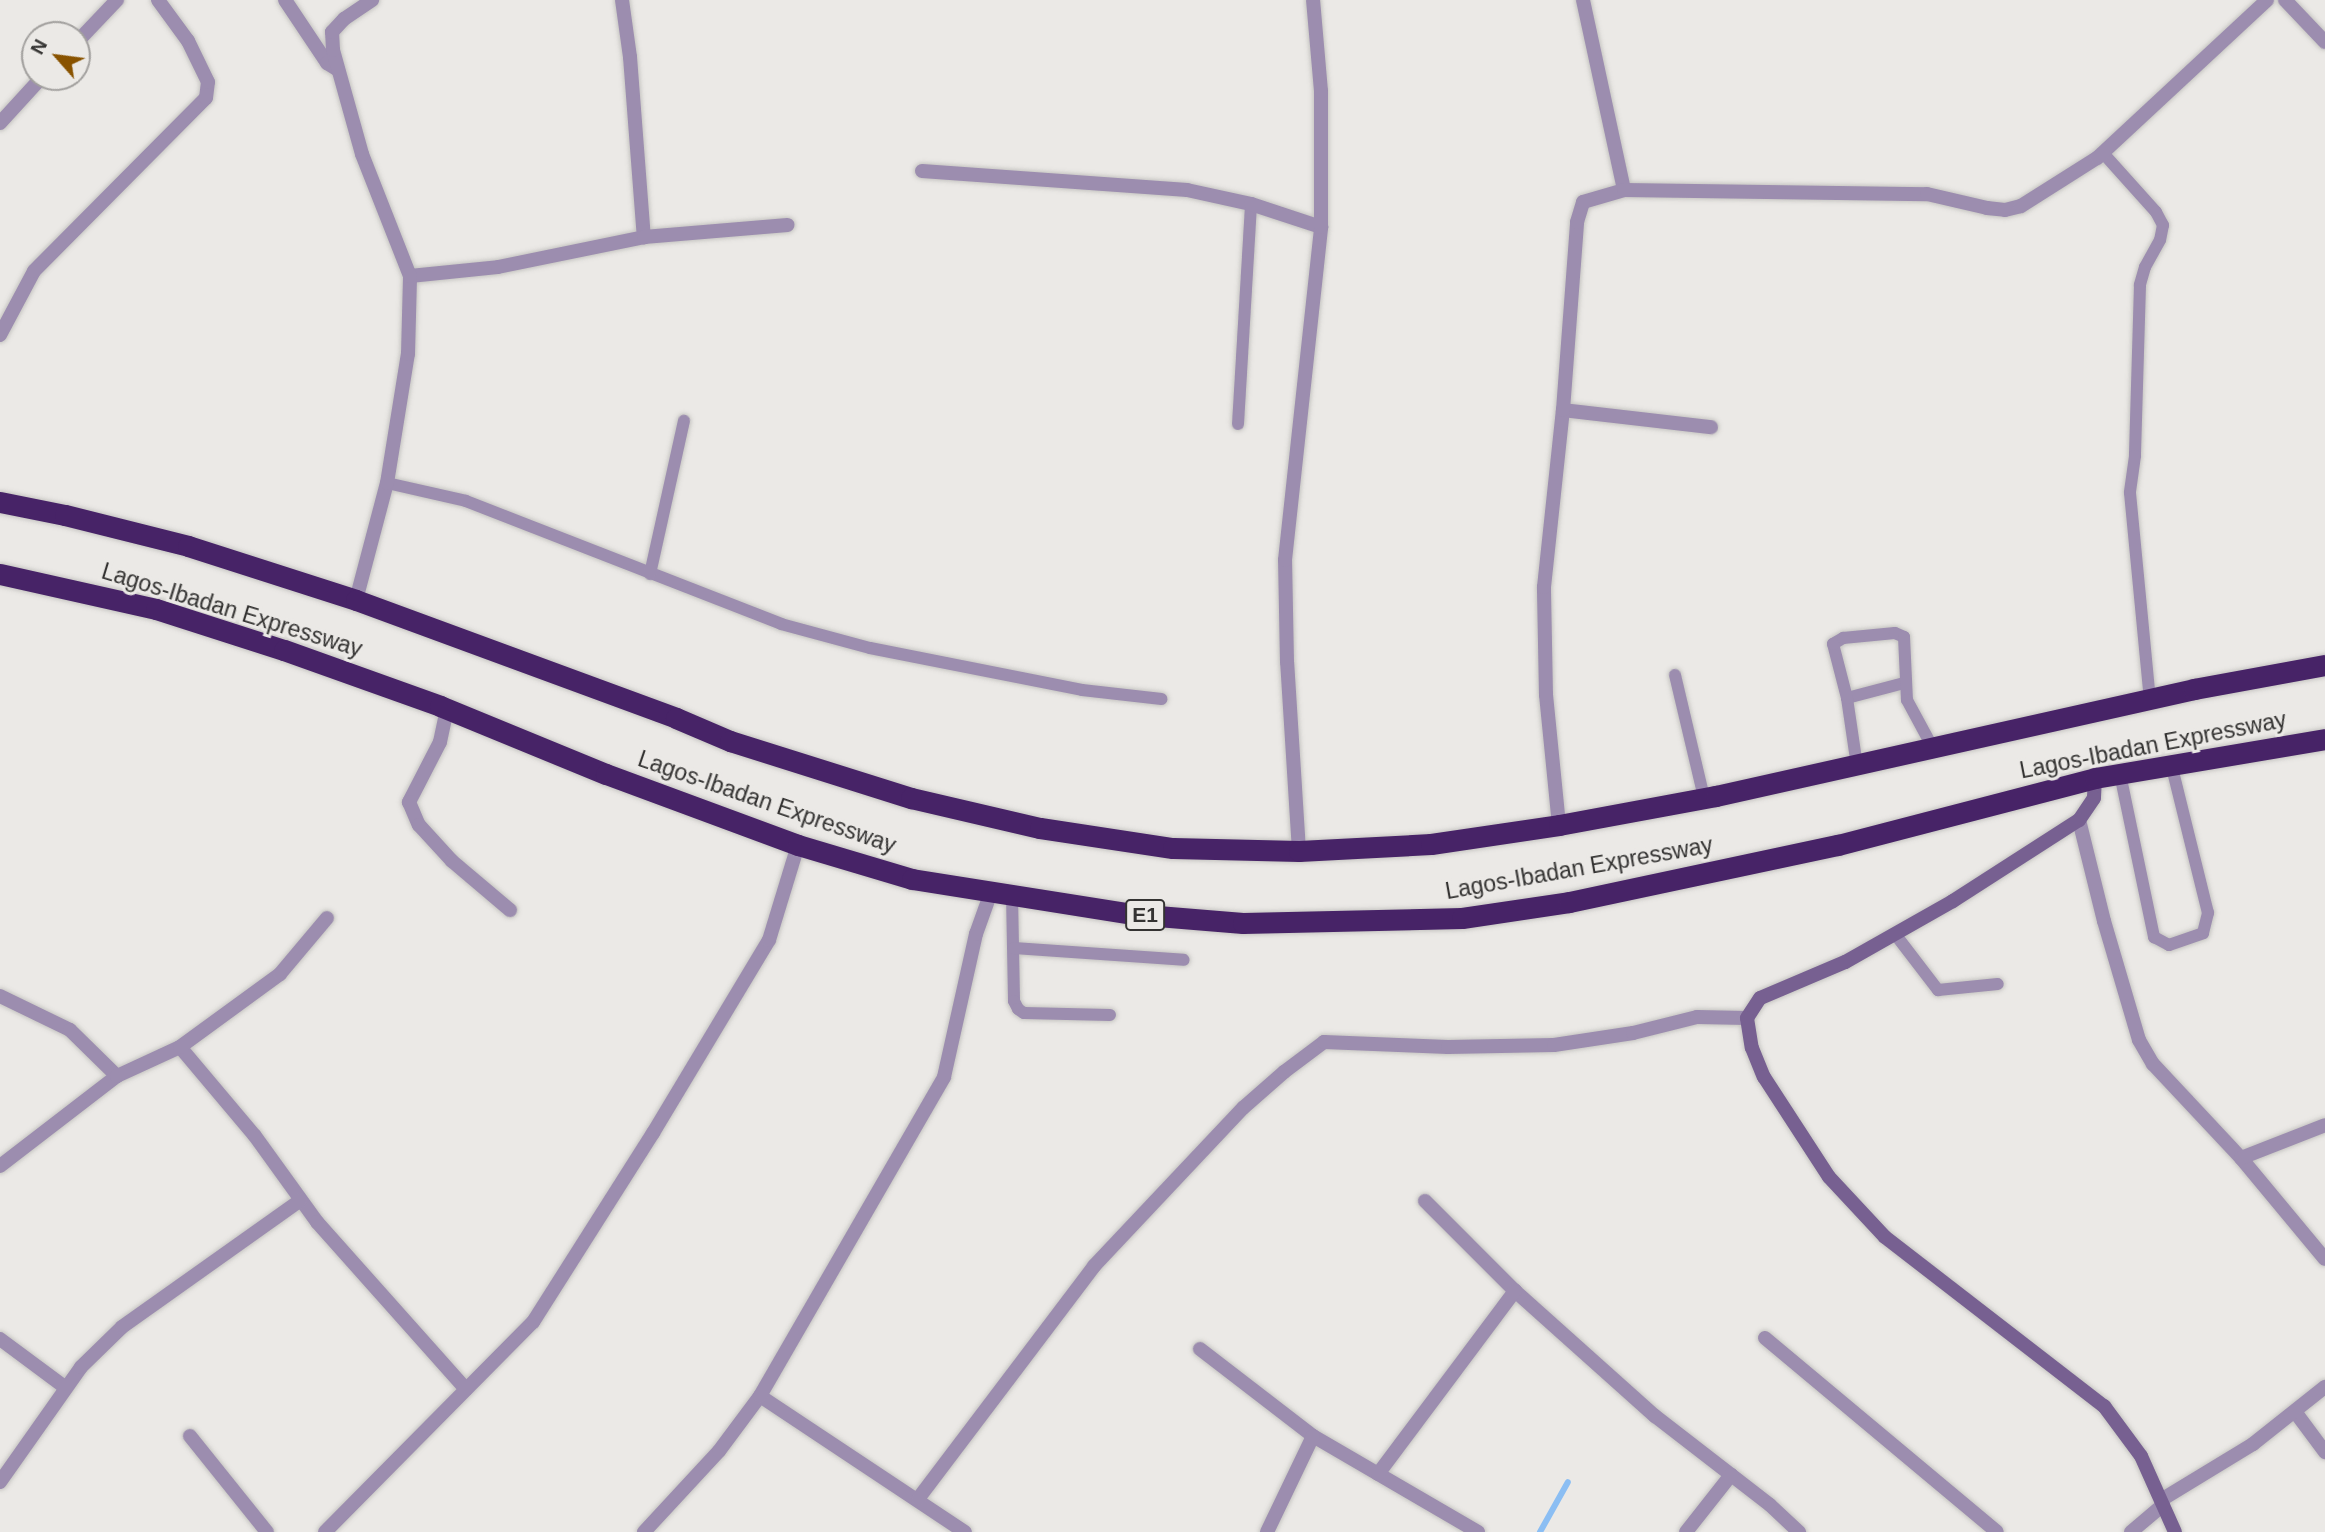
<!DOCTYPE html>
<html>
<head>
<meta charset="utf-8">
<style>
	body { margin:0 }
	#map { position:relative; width:2325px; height:1532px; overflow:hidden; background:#ebe9e6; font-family:Helvetica,sans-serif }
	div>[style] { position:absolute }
	.stream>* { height:6px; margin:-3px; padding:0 3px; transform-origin:3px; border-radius:3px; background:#8bbef3 }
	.roads { filter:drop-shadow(0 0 2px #c6c5c2) drop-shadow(0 0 2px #c6c5c2) }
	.service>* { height:12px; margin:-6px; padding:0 6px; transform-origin:6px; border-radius:6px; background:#9c8daf }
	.minor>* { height:14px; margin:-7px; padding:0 7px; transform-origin:7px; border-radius:7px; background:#9c8daf }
	.secondary>* { height:14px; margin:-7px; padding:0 7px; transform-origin:7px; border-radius:7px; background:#776091 }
	.motorway>* { height:21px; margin:-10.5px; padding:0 10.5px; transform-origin:10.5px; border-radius:10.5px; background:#472367 }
	span { translate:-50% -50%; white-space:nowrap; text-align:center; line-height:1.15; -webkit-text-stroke:6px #ebe9e6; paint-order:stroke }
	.shield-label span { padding:2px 5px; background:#ebe9e6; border:2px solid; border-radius:5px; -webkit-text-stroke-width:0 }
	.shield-label { font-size:21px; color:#343332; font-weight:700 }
	.street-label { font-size:23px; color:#343332 }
	.north { position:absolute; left:21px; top:21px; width:70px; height:70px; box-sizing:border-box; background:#ebe9e6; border:2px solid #a2a09e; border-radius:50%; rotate:298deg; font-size:19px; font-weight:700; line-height:28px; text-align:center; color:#343332 }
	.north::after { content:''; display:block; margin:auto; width:24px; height:32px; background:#895300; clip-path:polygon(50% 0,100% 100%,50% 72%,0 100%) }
</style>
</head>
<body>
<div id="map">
	<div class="stream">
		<i style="left:1540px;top:1532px;width:57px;rotate:-60.8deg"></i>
	</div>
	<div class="roads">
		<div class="service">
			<i style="left:2103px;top:153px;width:79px;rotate:48.1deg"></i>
			<i style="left:2156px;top:212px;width:15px;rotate:62deg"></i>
			<i style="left:2163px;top:225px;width:15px;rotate:101deg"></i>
			<i style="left:2160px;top:240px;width:31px;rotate:119deg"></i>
			<i style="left:2145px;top:267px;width:19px;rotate:106deg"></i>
			<i style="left:2140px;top:285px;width:171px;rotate:91.7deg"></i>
			<i style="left:2135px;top:456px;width:37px;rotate:98deg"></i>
			<i style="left:2130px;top:493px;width:207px;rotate:84.5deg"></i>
			<i style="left:1238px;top:424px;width:220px;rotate:-86.6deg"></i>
			<i style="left:387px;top:483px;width:81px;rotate:12.8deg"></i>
			<i style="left:466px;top:501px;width:338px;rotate:21.3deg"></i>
			<i style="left:781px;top:624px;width:92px;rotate:15.1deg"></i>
			<i style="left:870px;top:648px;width:216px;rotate:11.2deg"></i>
			<i style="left:1082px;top:690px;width:80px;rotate:6.5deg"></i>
			<i style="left:650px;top:574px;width:157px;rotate:-77.5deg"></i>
			<i style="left:1675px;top:675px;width:126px;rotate:76.7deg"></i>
			<i style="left:1847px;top:698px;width:59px;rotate:-14.7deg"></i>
			<i style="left:1857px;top:766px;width:69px;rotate:-98.4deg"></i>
			<i style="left:1847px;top:698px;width:56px;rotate:-104.5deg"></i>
			<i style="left:1833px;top:644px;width:12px;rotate:-31deg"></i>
			<i style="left:1843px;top:638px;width:52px;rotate:-5.5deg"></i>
			<i style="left:1895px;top:633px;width:10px;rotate:24deg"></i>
			<i style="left:1904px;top:637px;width:63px;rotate:87.3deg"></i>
			<i style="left:1907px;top:700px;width:55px;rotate:61.6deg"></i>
			<i style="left:2120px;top:774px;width:167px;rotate:78.2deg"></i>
			<i style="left:2154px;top:937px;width:17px;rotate:28deg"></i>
			<i style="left:2169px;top:945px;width:36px;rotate:-19deg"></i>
			<i style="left:2203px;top:933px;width:21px;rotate:-76deg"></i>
			<i style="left:2208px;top:913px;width:154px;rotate:-103.9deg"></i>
			<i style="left:1012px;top:895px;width:106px;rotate:88.9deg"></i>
			<i style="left:1014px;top:1001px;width:9px;rotate:63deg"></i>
			<i style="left:1018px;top:1009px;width:7px;rotate:34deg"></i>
			<i style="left:1024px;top:1013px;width:86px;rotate:1.3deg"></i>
			<i style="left:1895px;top:934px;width:71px;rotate:52.5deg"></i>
			<i style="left:1938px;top:990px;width:60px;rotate:-5.7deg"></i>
			<i style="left:1014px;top:948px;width:170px;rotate:4deg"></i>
		</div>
		<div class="minor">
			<i style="left:285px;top:0;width:76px;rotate:56.3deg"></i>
			<i style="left:327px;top:63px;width:13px;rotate:32deg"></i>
			<i style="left:622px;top:0;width:58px;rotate:82deg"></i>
			<i style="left:630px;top:57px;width:181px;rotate:85.6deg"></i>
			<i style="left:1583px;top:0;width:194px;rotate:77.8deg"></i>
			<i style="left:2285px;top:0;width:58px;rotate:46.4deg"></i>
			<i style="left:77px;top:42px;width:58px;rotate:-46.4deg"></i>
			<i style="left:0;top:123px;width:62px;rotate:-47.6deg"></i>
			<i style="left:922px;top:171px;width:266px;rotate:4.1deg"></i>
			<i style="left:1187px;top:190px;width:66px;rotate:12.3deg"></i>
			<i style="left:1251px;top:204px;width:74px;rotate:18.2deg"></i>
			<i style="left:410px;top:276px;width:88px;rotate:-5.8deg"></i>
			<i style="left:498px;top:267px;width:149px;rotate:-11.6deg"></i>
			<i style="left:644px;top:237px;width:144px;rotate:-4.8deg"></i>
			<i style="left:0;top:335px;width:72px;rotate:-62deg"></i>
			<i style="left:34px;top:271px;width:244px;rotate:-45.2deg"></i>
			<i style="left:206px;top:98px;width:16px;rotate:-83deg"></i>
			<i style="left:208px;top:82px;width:46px;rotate:-116deg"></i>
			<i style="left:188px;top:41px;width:51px;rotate:-126.2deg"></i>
			<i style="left:1563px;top:410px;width:149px;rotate:6.6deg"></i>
			<i style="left:356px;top:600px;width:121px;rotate:-75.2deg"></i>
			<i style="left:387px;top:483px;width:131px;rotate:-80.8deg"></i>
			<i style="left:408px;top:354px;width:78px;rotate:-88.5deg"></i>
			<i style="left:410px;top:276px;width:131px;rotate:-111.5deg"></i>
			<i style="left:362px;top:154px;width:108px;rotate:-105.6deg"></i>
			<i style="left:333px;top:50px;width:18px;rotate:-93deg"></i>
			<i style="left:332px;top:32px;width:18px;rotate:-47deg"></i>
			<i style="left:344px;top:19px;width:34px;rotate:-34deg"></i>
			<i style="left:447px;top:709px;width:34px;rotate:102deg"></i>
			<i style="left:440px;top:742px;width:68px;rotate:117.3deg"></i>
			<i style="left:409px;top:802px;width:25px;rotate:67deg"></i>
			<i style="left:419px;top:825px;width:49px;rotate:47.5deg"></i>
			<i style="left:452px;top:861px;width:76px;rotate:40.2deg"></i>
			<i style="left:2079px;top:820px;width:104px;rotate:76.1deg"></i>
			<i style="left:2104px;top:921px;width:124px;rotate:73.6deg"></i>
			<i style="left:2139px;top:1040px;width:28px;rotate:60deg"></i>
			<i style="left:2153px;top:1064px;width:129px;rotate:46.9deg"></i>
			<i style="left:2241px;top:1158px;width:131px;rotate:50.3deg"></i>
			<i style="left:1559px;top:825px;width:131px;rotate:-95.7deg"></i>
			<i style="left:1546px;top:695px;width:108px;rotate:-91.1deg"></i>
			<i style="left:1544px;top:587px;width:178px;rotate:-83.9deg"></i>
			<i style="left:1563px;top:410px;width:189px;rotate:-85.7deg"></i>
			<i style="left:1577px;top:222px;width:21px;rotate:-73deg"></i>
			<i style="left:1583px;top:202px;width:43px;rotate:-16.3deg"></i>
			<i style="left:1624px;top:190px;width:303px;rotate:0.8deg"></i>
			<i style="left:1927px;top:194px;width:62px;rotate:13.1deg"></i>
			<i style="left:1987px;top:208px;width:18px;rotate:6deg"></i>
			<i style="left:2005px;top:210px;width:16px;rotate:-14deg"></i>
			<i style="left:2021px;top:206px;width:90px;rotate:-32.3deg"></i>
			<i style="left:2097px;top:158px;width:232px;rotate:-42.9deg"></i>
			<i style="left:1299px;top:851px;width:189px;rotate:-93.6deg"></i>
			<i style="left:1287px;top:662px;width:102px;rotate:-91.1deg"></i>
			<i style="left:1285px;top:560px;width:335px;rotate:-83.8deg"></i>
			<i style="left:1321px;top:227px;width:136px;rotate:-90deg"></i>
			<i style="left:1321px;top:91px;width:91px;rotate:-95deg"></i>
			<i style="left:0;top:996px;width:78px;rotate:25.9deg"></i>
			<i style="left:70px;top:1030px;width:66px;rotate:44.4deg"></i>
			<i style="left:180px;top:1047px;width:116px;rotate:49.9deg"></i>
			<i style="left:255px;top:1136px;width:106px;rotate:54.2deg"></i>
			<i style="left:317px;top:1222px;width:224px;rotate:48.3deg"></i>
			<i style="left:2241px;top:1158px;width:90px;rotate:-21.4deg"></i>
			<i style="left:0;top:1166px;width:148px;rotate:-37.6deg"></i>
			<i style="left:117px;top:1076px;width:69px;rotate:-24.7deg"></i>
			<i style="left:180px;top:1047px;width:124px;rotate:-36.1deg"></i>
			<i style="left:280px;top:974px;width:73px;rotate:-50deg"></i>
			<i style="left:1425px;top:1201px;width:127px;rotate:45deg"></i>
			<i style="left:1515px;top:1291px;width:188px;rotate:41.8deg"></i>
			<i style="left:1655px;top:1416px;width:145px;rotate:37.7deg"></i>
			<i style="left:1770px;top:1505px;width:40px;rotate:43deg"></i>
			<i style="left:1765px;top:1338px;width:302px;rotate:39.9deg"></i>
			<i style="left:0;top:1339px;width:82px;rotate:36.6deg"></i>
			<i style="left:1200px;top:1349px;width:143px;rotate:37.6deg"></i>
			<i style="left:1313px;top:1436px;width:191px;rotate:30.2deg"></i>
			<i style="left:760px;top:1396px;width:246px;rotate:33.6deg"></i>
			<i style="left:2296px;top:1413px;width:49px;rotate:53.4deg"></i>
			<i style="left:190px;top:1436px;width:123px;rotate:51.3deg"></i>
			<i style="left:1378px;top:1474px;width:229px;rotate:-53.2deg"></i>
			<i style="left:0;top:1482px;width:141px;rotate:-54.8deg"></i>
			<i style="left:81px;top:1367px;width:57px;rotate:-44.3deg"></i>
			<i style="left:122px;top:1327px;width:219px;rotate:-35.4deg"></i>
			<i style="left:918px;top:1499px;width:292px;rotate:-52.9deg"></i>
			<i style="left:1094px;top:1266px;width:217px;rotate:-46.7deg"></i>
			<i style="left:1243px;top:1108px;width:55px;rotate:-41.3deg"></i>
			<i style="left:1284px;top:1072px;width:50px;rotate:-36.9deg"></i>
			<i style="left:1324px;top:1042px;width:124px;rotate:2.3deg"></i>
			<i style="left:1448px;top:1047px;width:106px;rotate:-1.1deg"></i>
			<i style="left:1554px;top:1045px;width:80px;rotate:-8.6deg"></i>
			<i style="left:1633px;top:1033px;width:66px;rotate:-14deg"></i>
			<i style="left:1697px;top:1017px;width:50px;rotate:1.1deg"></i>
			<i style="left:2161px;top:1500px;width:108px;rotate:-31.3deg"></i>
			<i style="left:2253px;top:1444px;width:92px;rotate:-38.4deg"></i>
			<i style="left:325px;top:1532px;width:296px;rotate:-45.3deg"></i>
			<i style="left:533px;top:1322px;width:224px;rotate:-57.6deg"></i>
			<i style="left:653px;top:1133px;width:225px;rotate:-59deg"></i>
			<i style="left:769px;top:940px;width:99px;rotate:-73deg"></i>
			<i style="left:644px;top:1532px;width:110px;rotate:-47.2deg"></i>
			<i style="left:719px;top:1451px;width:69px;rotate:-53.3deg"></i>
			<i style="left:760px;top:1396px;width:368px;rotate:-60deg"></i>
			<i style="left:944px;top:1077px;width:147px;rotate:-77.4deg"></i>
			<i style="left:976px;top:934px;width:45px;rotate:-70.3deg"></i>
			<i style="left:1267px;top:1532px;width:106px;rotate:-64.4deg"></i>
			<i style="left:1686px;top:1532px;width:73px;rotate:-51.7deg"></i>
			<i style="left:2131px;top:1532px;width:42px;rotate:-40.2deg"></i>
		</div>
		<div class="secondary">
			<i style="left:2095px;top:778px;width:20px;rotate:93deg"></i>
			<i style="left:2094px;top:798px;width:27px;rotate:124deg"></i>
			<i style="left:2079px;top:820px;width:150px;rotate:147.3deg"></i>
			<i style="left:1953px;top:901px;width:124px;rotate:150.5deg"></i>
			<i style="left:1845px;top:962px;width:92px;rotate:157deg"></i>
			<i style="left:1760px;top:998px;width:24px;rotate:123deg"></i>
			<i style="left:1747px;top:1018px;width:30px;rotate:81deg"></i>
			<i style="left:1752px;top:1048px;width:31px;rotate:68deg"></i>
			<i style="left:1764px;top:1077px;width:119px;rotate:57deg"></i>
			<i style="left:1829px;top:1177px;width:82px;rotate:47deg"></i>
			<i style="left:1885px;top:1237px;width:277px;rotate:37.7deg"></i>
			<i style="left:2104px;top:1406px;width:62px;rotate:53.5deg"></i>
			<i style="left:2141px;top:1456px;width:83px;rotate:65.9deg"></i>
		</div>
		<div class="motorway">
			<i style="left:0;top:502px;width:66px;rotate:11.3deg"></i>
			<i style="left:65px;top:515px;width:127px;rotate:14.1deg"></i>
			<i style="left:188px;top:546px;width:176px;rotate:17.8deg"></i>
			<i style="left:356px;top:600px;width:341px;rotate:20.2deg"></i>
			<i style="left:676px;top:718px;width:59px;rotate:23.1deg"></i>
			<i style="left:730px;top:741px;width:190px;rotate:17.5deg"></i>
			<i style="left:911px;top:798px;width:132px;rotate:13.1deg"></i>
			<i style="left:1040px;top:828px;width:134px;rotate:8.6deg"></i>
			<i style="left:1173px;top:848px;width:126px;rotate:1.4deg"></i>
			<i style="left:1299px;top:851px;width:132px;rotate:-3deg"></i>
			<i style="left:1431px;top:844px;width:129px;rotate:-8.4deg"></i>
			<i style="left:1559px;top:825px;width:160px;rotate:-10.5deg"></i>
			<i style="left:1716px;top:796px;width:490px;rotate:-12.6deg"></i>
			<i style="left:2194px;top:689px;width:133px;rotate:-10.4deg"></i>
			<i style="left:0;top:574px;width:160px;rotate:12.6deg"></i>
			<i style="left:156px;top:609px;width:134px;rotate:17.8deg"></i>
			<i style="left:284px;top:650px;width:166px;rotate:19.7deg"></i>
			<i style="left:440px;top:706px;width:179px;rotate:22.3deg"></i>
			<i style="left:606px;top:774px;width:205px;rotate:20.3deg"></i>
			<i style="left:798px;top:845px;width:119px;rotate:16.6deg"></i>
			<i style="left:912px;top:879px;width:224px;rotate:9deg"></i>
			<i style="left:1133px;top:914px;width:110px;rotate:4.7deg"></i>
			<i style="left:1243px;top:923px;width:219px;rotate:-1.3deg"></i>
			<i style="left:1462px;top:918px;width:108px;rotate:-8.5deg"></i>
			<i style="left:1569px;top:902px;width:275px;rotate:-12deg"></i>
			<i style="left:1838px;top:845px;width:266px;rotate:-14.6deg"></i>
			<i style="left:2095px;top:778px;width:233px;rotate:-9.6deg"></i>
		</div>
	</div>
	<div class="shield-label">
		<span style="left:1145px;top:915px">E1</span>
	</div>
	<div class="street-label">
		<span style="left:232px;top:610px;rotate:17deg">Lagos-Ibadan Expressway</span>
		<span style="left:2153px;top:745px;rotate:-11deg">Lagos-Ibadan Expressway</span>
		<span style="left:767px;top:802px;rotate:19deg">Lagos-Ibadan Expressway</span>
		<span style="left:1579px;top:868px;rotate:-10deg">Lagos-Ibadan Expressway</span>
	</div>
	<div class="north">N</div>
</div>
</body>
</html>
